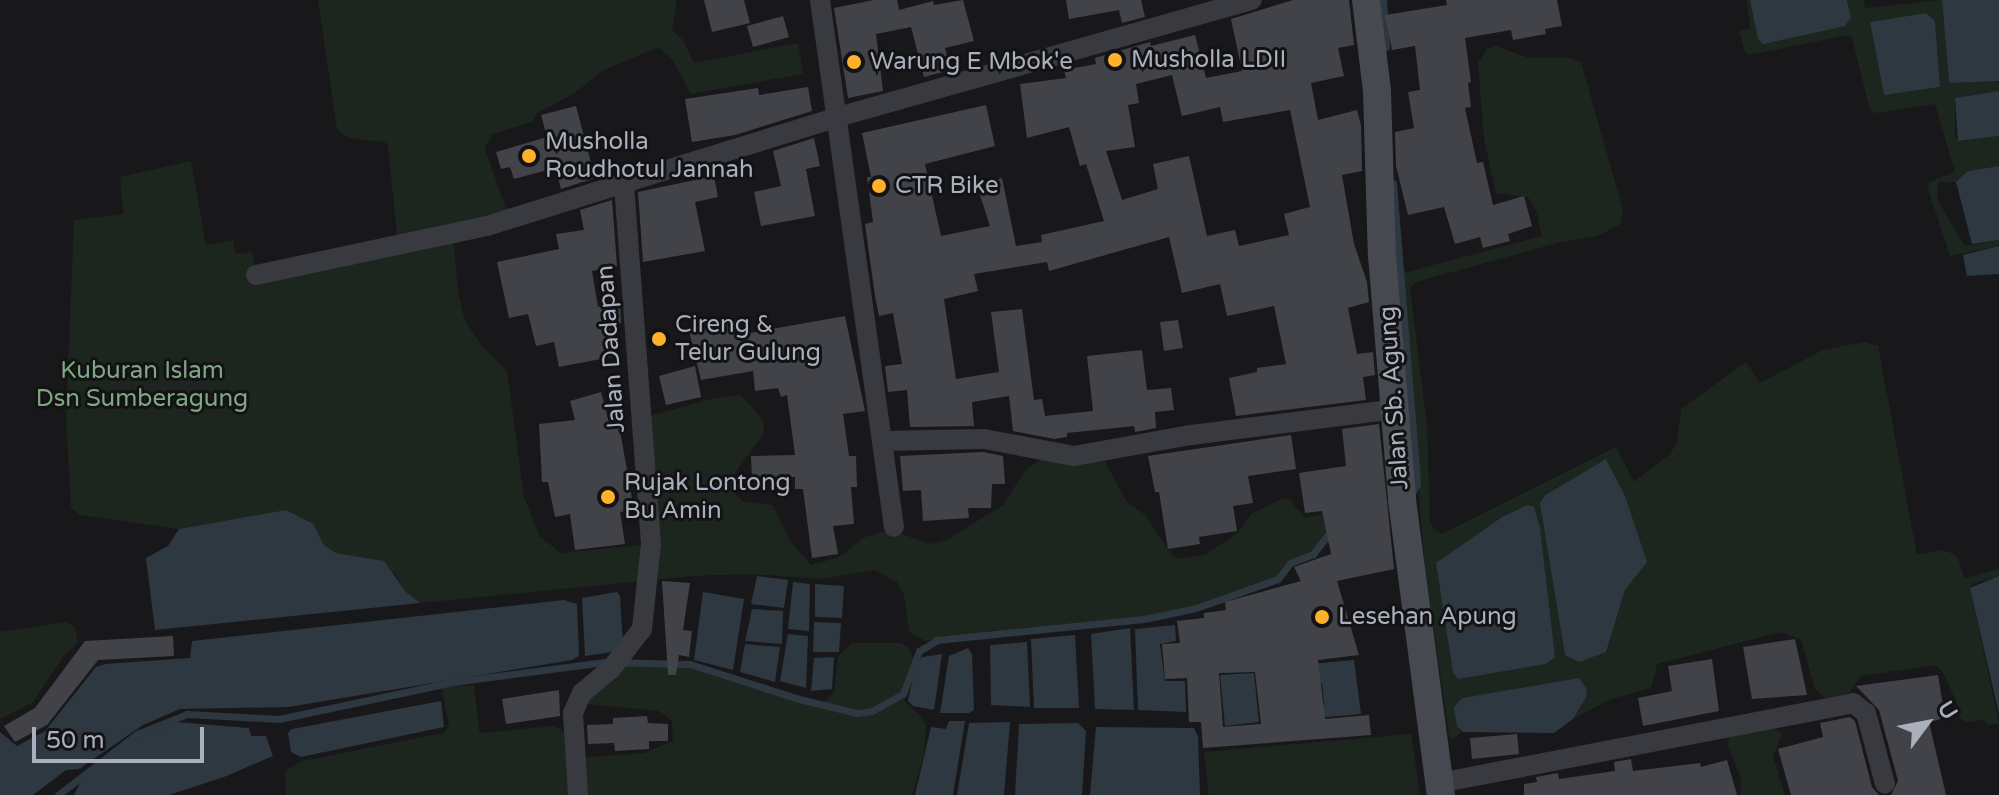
<!DOCTYPE html>
<html>
<head>
<meta charset="utf-8">
<style>
	body { margin:0 }
	#map { position:relative; width:1999px; height:795px; overflow:hidden; background:#18181a; font-family:"Varela Round",sans-serif }
	div>[style] { position:absolute }
	.green>* { inset:0; background:#1d261e }
	.water>* { inset:0; background:#2d3840 }
	.stream>* { height:7px; margin:-3.5px; padding:0 3.5px; transform-origin:3.5px; border-radius:3.5px; background:#2d3840 }
	.building>* { inset:0; background:#424348 }
	.street>* { height:20px; margin:-10px; padding:0 10px; transform-origin:10px; border-radius:10px; background:#393a40 }
	.secondary>* { height:28px; margin:-14px; padding:0 14px; transform-origin:14px; border-radius:14px; background:#474950 }
	.dots>* { width:22px; height:22px; translate:-50% -50%; box-sizing:border-box; border:4px solid #131316; border-radius:50% }
	span { translate:-50% -50%; white-space:nowrap; text-align:center; line-height:1.15; -webkit-text-stroke:6px #131316; paint-order:stroke }
	.poi-label { font-size:24px; color:#a9afbb }
	.left { translate:0 -50%; text-align:left }
	.street-label { font-size:24px; color:#a9afbb }
	.park-label { font-size:24px; color:#7fa780 }
	.north { position:absolute; left:1887px; top:683px; width:80px; height:80px; -webkit-text-stroke:6px #131316; paint-order:stroke; rotate:58deg; font-size:22px; font-weight:700; line-height:32px; text-align:center; color:#a9afbb }
	.north::after { content:''; display:block; margin:auto; width:28px; height:36px; background:#a9afbb; clip-path:polygon(50% 0,100% 100%,50% 72%,0 100%) }
	.scale { position:absolute; left:32px; top:727px; width:172px; height:36px; box-sizing:border-box; border:4px solid #a9afbb; border-top:0; padding-left:10px; font-size:24px; line-height:28px; white-space:nowrap; color:#a9afbb; -webkit-text-stroke:6px #131316; paint-order:stroke }
</style>
</head>
<body>
<div id="map">
	<div class="green">
		<i style="clip-path:polygon(318px 0,677px 0,672px 30px,683px 40px,694px 63px,798px 43px,803px 74px,691px 94px,672px 59px,658px 47px,604px 70px,573px 94px,537px 113px,532px 122px,492px 134px,485px 149px,506px 209px,505px 220px,453px 232px,458px 292px,465px 321px,481px 345px,507px 371px,524px 497px,540px 537px,561px 553px,651px 544px,642px 418px,715px 398px,741px 395px,763px 420px,764px 433px,732px 477px,734px 494px,744px 502px,773px 505px,790px 541px,811px 565px,839px 557px,865px 537px,882px 532px,893px 531px,931px 544px,947px 540px,1003px 505px,1025px 471px,1049px 453px,1103px 458px,1126px 501px,1145px 515px,1172px 555px,1180px 559px,1206px 554px,1238px 533px,1251px 514px,1283px 498px,1290px 500px,1305px 518px,1330px 512px,1329px 530px,1313px 554px,1290px 563px,1278px 579px,1196px 608px,1144px 619px,925px 641px,909px 631px,904px 595px,897px 582px,875px 570px,821px 579px,751px 574px,692px 576px,420px 603px,406px 592px,395px 573px,360px 557px,336px 553px,324px 545px,312px 524px,286px 510px,179px 529px,80px 515px,71px 508px,66px 419px,74px 220px,123px 214px,120px 177px,191px 161px,206px 245px,233px 240px,236px 254px,252px 252px,256px 274px,398px 244px,388px 146px,385px 142px,349px 138px,337px 129px)"></i>
		<i style="clip-path:polygon(evenodd,1747px 0,1750px 0,1758px 39px,1851px 18px,1847px 0,1864px 0,1865px 8px,1942px 0,1949px 83px,1999px 81px,1999px 91px,1955px 98px,1955px 137px,1962px 141px,1999px 136px,1999px 166px,1968px 171px,1956px 182px,1938px 182px,1937px 200px,1965px 246px,1999px 240px,1999px 246px,1950px 256px,1928px 189px,1929px 182px,1955px 172px,1935px 104px,1876px 113px,1870px 110px,1852px 38px,1847px 35px,1750px 55px,1745px 52px,1739px 31px,1750px 28px,1747px 0,1926px 13px,1935px 21px,1940px 87px,1884px 95px,1870px 22px,1926px 13px)"></i>
		<i style="clip-path:polygon(evenodd,1496px 46px,1529px 58px,1564px 57px,1581px 62px,1623px 210px,1620px 224px,1598px 236px,1561px 242px,1416px 282px,1410px 288px,1427px 426px,1430px 520px,1434px 530px,1442px 534px,1616px 447px,1634px 482px,1670px 454px,1677px 443px,1681px 409px,1746px 362px,1760px 383px,1823px 350px,1864px 342px,1878px 346px,1917px 555px,1942px 550px,1951px 553px,1958px 558px,1964px 578px,1999px 569px,1999px 576px,1972px 584px,1970px 588px,1999px 724px,1988px 725px,1984px 720px,1965px 722px,1959px 717px,1958px 706px,1944px 674px,1936px 665px,1861px 676px,1848px 694px,1828px 701px,1815px 689px,1801px 640px,1781px 632px,1657px 664px,1651px 688px,1611px 699px,1573px 719px,1587px 689px,1579px 678px,1462px 698px,1459px 730px,1463px 732px,1452px 739px,1449px 736px,1425px 567px,1400px 274px,1542px 236px,1536px 210px,1528px 197px,1496px 193px,1484px 139px,1478px 63px,1487px 49px,1496px 46px,1606px 459px,1625px 496px,1636px 576px,1625px 590px,1606px 652px,1540px 503px,1545px 494px,1606px 459px,1496px 46px,1527px 505px,1555px 657px,1546px 664px,1458px 679px,1453px 673px,1436px 563px,1502px 517px,1527px 505px)"></i>
		<i style="clip-path:polygon(65px 622px,75px 627px,78px 643px,66px 653px,32px 703px,0 719px,0 632px)"></i>
		<i style="clip-path:polygon(852px 643px,901px 643px,909px 648px,914px 660px,903px 694px,905px 702px,923px 718px,926px 729px,924px 754px,912px 795px,286px 795px,285px 772px,299px 762px,444px 733px,449px 726px,442px 689px,445px 687px,474px 685px,479px 731px,482px 733px,555px 726px,563px 732px,577px 758px,644px 753px,673px 741px,672px 721px,659px 711px,576px 703px,627px 662px,690px 664px,822px 704px,834px 692px,838px 656px)"></i>
		<i style="clip-path:polygon(1770px 727px,1782px 733px,1773px 757px,1785px 795px,1741px 795px,1741px 779px,1728px 746px,1729px 735px)"></i>
		<i style="clip-path:polygon(1411px 734px,1420px 795px,1209px 795px,1204px 752px)"></i>
	</div>
	<div class="water">
		<i style="clip-path:polygon(1750px 0,1847px 0,1851px 18px,1845px 26px,1763px 44px,1758px 39px)"></i>
		<i style="clip-path:polygon(1942px 0,1999px 0,1999px 81px,1949px 83px)"></i>
		<i style="clip-path:polygon(1926px 13px,1935px 21px,1940px 87px,1884px 95px,1870px 22px)"></i>
		<i style="clip-path:polygon(1999px 91px,1999px 136px,1958px 141px,1955px 98px)"></i>
		<i style="clip-path:polygon(1999px 166px,1999px 240px,1972px 244px,1956px 182px,1968px 171px)"></i>
		<i style="clip-path:polygon(1999px 246px,1999px 274px,1967px 276px,1963px 255px)"></i>
		<i style="clip-path:polygon(1606px 459px,1625px 496px,1647px 562px,1625px 590px,1606px 652px,1579px 662px,1565px 655px,1540px 503px,1545px 495px)"></i>
		<i style="clip-path:polygon(1527px 505px,1534px 507px,1540px 528px,1555px 657px,1546px 664px,1458px 679px,1453px 673px,1436px 563px,1502px 517px)"></i>
		<i style="clip-path:polygon(286px 510px,313px 524px,324px 545px,336px 553px,384px 561px,406px 592px,420px 603px,155px 630px,146px 558px,168px 546px,179px 529px)"></i>
		<i style="clip-path:polygon(757px 576px,788px 580px,784px 608px,751px 604px)"></i>
		<i style="clip-path:polygon(1999px 576px,1999px 714px,1970px 588px)"></i>
		<i style="clip-path:polygon(793px 582px,810px 584px,809px 631px,788px 629px)"></i>
		<i style="clip-path:polygon(815px 584px,844px 586px,842px 618px,815px 617px)"></i>
		<i style="clip-path:polygon(617px 592px,620px 596px,623px 644px,619px 651px,585px 656px,582px 598px)"></i>
		<i style="clip-path:polygon(703px 592px,744px 599px,733px 670px,694px 660px)"></i>
		<i style="clip-path:polygon(564px 600px,577px 604px,579px 656px,572px 660px,288px 707px,180px 709px,143px 725px,79px 769px,66px 770px,33px 795px,0 795px,0 732px,17px 746px,45px 731px,96px 667px,105px 664px,190px 658px,192px 641px)"></i>
		<i style="clip-path:polygon(752px 609px,783px 611px,782px 644px,745px 641px)"></i>
		<i style="clip-path:polygon(814px 622px,841px 623px,839px 652px,813px 652px)"></i>
		<i style="clip-path:polygon(1175px 625px,1176px 641px,1160px 644px,1165px 681px,1185px 681px,1186px 712px,1138px 710px,1135px 629px)"></i>
		<i style="clip-path:polygon(1130px 628px,1134px 710px,1095px 709px,1091px 634px)"></i>
		<i style="clip-path:polygon(788px 634px,808px 636px,806px 688px,780px 681px)"></i>
		<i style="clip-path:polygon(1075px 635px,1079px 708px,1034px 708px,1031px 639px)"></i>
		<i style="clip-path:polygon(1027px 642px,1030px 707px,991px 705px,990px 645px)"></i>
		<i style="clip-path:polygon(745px 644px,780px 647px,775px 682px,740px 672px)"></i>
		<i style="clip-path:polygon(968px 648px,972px 654px,974px 710px,969px 713px,940px 713px,949px 656px)"></i>
		<i style="clip-path:polygon(942px 654px,934px 710px,913px 706px,908px 701px,916px 663px,923px 657px)"></i>
		<i style="clip-path:polygon(834px 657px,832px 689px,811px 691px,814px 658px)"></i>
		<i style="clip-path:polygon(1354px 660px,1361px 714px,1274px 722px,1297px 707px,1324px 705px,1322px 683px,1298px 685px,1267px 668px)"></i>
		<i style="clip-path:polygon(1254px 673px,1259px 722px,1225px 726px,1220px 675px)"></i>
		<i style="clip-path:polygon(1579px 678px,1587px 689px,1586px 697px,1573px 719px,1554px 733px,1463px 732px,1457px 726px,1454px 707px,1462px 698px)"></i>
		<i style="clip-path:polygon(441px 701px,444px 727px,301px 757px,291px 752px,288px 733px,292px 729px)"></i>
		<i style="clip-path:polygon(949px 721px,965px 721px,953px 795px,915px 795px,931px 727px,946px 729px)"></i>
		<i style="clip-path:polygon(176px 722px,249px 728px,251px 736px,266px 736px,273px 756px,224px 777px,169px 795px,74px 795px,83px 777px,130px 741px)"></i>
		<i style="clip-path:polygon(1010px 722px,1004px 795px,957px 795px,969px 723px)"></i>
		<i style="clip-path:polygon(1078px 723px,1086px 731px,1082px 795px,1015px 795px,1019px 724px)"></i>
		<i style="clip-path:polygon(1096px 727px,1194px 728px,1198px 737px,1200px 795px,1090px 795px)"></i>
	</div>
	<div class="stream">
		<i style="left:1383px;top:0;width:47px;rotate:86.3deg"></i>
		<i style="left:1393px;top:183px;width:302px;rotate:85.4deg"></i>
		<i style="left:1417px;top:484px;width:14px;rotate:120deg"></i>
		<i style="left:58px;top:795px;width:100px;rotate:-37.7deg"></i>
		<i style="left:137px;top:734px;width:54px;rotate:-21.8deg"></i>
		<i style="left:187px;top:714px;width:92px;rotate:3.1deg"></i>
		<i style="left:279px;top:719px;width:178px;rotate:-12deg"></i>
		<i style="left:453px;top:682px;width:153px;rotate:-7.5deg"></i>
		<i style="left:605px;top:662px;width:85px;rotate:1.3deg"></i>
		<i style="left:690px;top:664px;width:114px;rotate:17.8deg"></i>
		<i style="left:799px;top:699px;width:60px;rotate:13.6deg"></i>
		<i style="left:857px;top:713px;width:15px;rotate:-8deg"></i>
		<i style="left:872px;top:711px;width:35px;rotate:-29deg"></i>
		<i style="left:903px;top:694px;width:46px;rotate:-69.6deg"></i>
		<i style="left:919px;top:651px;width:21px;rotate:-31deg"></i>
		<i style="left:937px;top:640px;width:208px;rotate:-5.8deg"></i>
		<i style="left:1144px;top:619px;width:53px;rotate:-11.9deg"></i>
		<i style="left:1196px;top:608px;width:87px;rotate:-19.5deg"></i>
		<i style="left:1278px;top:579px;width:20px;rotate:-53deg"></i>
		<i style="left:1290px;top:563px;width:25px;rotate:-21deg"></i>
		<i style="left:1313px;top:554px;width:33px;rotate:-52deg"></i>
	</div>
	<div class="building">
		<i style="clip-path:polygon(704px 0,744px 0,750px 23px,712px 32px)"></i>
		<i style="clip-path:polygon(874px 0,897px 0,899px 10px,933px 1px,934px 5px,963px 0,974px 41px,945px 48px,951px 70px,924px 77px,911px 27px,876px 34px,883px 91px,848px 98px,834px 8px)"></i>
		<i style="clip-path:polygon(1066px 0,1141px 0,1145px 17px,1122px 23px,1119px 10px,1069px 19px)"></i>
		<i style="clip-path:polygon(evenodd,1293px 0,1349px 0,1354px 45px,1338px 48px,1344px 76px,1311px 83px,1318px 120px,1357px 110px,1361px 125px,1362px 171px,1342px 175px,1354px 244px,1367px 282px,1369px 302px,1348px 308px,1357px 354px,1373px 352px,1375px 375px,1363px 377px,1366px 400px,1236px 416px,1229px 378px,1257px 372px,1257px 368px,1286px 364px,1274px 306px,1227px 316px,1220px 284px,1182px 293px,1169px 237px,1049px 271px,1047px 262px,974px 274px,978px 291px,944px 299px,956px 379px,999px 372px,991px 312px,1022px 309px,1034px 400px,1042px 399px,1045px 416px,1093px 411px,1087px 356px,1142px 350px,1147px 390px,1171px 388px,1174px 410px,1155px 412px,1156px 428px,1135px 432px,1134px 426px,1067px 433px,1067px 437px,1054px 439px,1013px 431px,1009px 396px,972px 402px,974px 426px,910px 427px,907px 390px,888px 392px,885px 366px,902px 364px,893px 313px,879px 316px,875px 296px,865px 224px,873px 222px,867px 177px,871px 177px,862px 133px,986px 105px,995px 146px,925px 164px,941px 236px,990px 226px,977px 186px,1002px 178px,1016px 246px,1042px 242px,1041px 235px,1104px 221px,1086px 164px,1080px 166px,1069px 127px,1027px 138px,1020px 84px,1066px 78px,1064px 70px,1096px 64px,1095px 58px,1150px 42px,1151px 46px,1195px 35px,1206px 78px,1242px 71px,1231px 19px,1293px 0,1172px 75px,1182px 116px,1220px 107px,1223px 122px,1290px 110px,1310px 207px,1284px 214px,1289px 235px,1239px 246px,1235px 230px,1207px 236px,1189px 156px,1153px 164px,1158px 189px,1122px 200px,1106px 151px,1135px 147px,1128px 105px,1139px 103px,1136px 84px,1172px 75px)"></i>
		<i style="clip-path:polygon(1446px 0,1557px 0,1562px 26px,1545px 29px,1546px 34px,1513px 40px,1511px 30px,1465px 38px,1471px 82px,1468px 83px,1471px 107px,1465px 108px,1477px 163px,1483px 162px,1493px 205px,1524px 196px,1532px 226px,1508px 234px,1510px 241px,1483px 248px,1480px 237px,1455px 244px,1444px 207px,1408px 215px,1396px 166px,1395px 132px,1414px 128px,1408px 92px,1420px 90px,1415px 46px,1392px 50px,1385px 15px,1447px 5px)"></i>
		<i style="clip-path:polygon(783px 16px,789px 37px,753px 47px,747px 26px)"></i>
		<i style="clip-path:polygon(808px 87px,812px 111px,735px 135px,692px 142px,685px 99px,758px 88px,759px 95px)"></i>
		<i style="clip-path:polygon(576px 106px,595px 178px,561px 189px,555px 168px,514px 179px,510px 167px,501px 169px,496px 152px,547px 137px,541px 115px)"></i>
		<i style="clip-path:polygon(814px 138px,820px 166px,806px 169px,815px 216px,761px 226px,754px 192px,781px 186px,773px 151px)"></i>
		<i style="clip-path:polygon(714px 176px,718px 197px,695px 202px,705px 251px,643px 262px,638px 192px)"></i>
		<i style="clip-path:polygon(612px 200px,617px 266px,592px 271px,598px 307px,620px 301px,621px 323px,610px 326px,616px 356px,559px 367px,554px 342px,536px 346px,528px 314px,509px 318px,497px 262px,559px 249px,556px 234px,584px 230px,580px 210px)"></i>
		<i style="clip-path:polygon(845px 316px,865px 411px,843px 414px,849px 456px,856px 456px,857px 487px,851px 487px,854px 524px,833px 526px,838px 554px,812px 558px,803px 489px,795px 489px,795px 477px,752px 478px,751px 456px,795px 455px,787px 395px,781px 397px,778px 388px,755px 391px,753px 371px,701px 380px,688px 327px,735px 319px,738px 335px)"></i>
		<i style="clip-path:polygon(1178px 320px,1183px 348px,1164px 351px,1160px 322px)"></i>
		<i style="clip-path:polygon(695px 366px,701px 397px,666px 405px,659px 376px)"></i>
		<i style="clip-path:polygon(601px 392px,609px 422px,618px 419px,634px 510px,620px 512px,625px 544px,575px 550px,570px 514px,555px 517px,548px 482px,542px 482px,539px 424px,575px 420px,570px 401px)"></i>
		<i style="clip-path:polygon(evenodd,1379px 424px,1394px 569px,1337px 581px,1359px 655px,1318px 660px,1325px 719px,1369px 715px,1371px 735px,1203px 748px,1201px 722px,1189px 722px,1187px 678px,1165px 679px,1162px 644px,1180px 643px,1177px 621px,1204px 618px,1204px 613px,1226px 610px,1225px 602px,1301px 581px,1294px 567px,1331px 554px,1322px 511px,1305px 513px,1299px 473px,1346px 466px,1342px 429px,1379px 424px,1255px 672px,1261px 724px,1223px 727px,1219px 673px,1255px 672px)"></i>
		<i style="clip-path:polygon(1291px 435px,1296px 469px,1248px 476px,1253px 503px,1233px 506px,1237px 531px,1199px 537px,1200px 544px,1168px 549px,1159px 492px,1155px 492px,1148px 456px)"></i>
		<i style="clip-path:polygon(983px 452px,1003px 456px,1005px 484px,992px 484px,991px 508px,968px 508px,969px 518px,923px 521px,921px 490px,903px 491px,900px 456px)"></i>
		<i style="clip-path:polygon(662px 581px,690px 583px,683px 630px,692px 631px,689px 657px,679px 655px,676px 675px,668px 675px)"></i>
		<i style="clip-path:polygon(173px 636px,174px 656px,98px 660px,47px 725px,15px 742px,4px 726px,35px 708px,85px 641px)"></i>
		<i style="clip-path:polygon(1795px 639px,1807px 695px,1752px 699px,1743px 647px)"></i>
		<i style="clip-path:polygon(1712px 659px,1719px 711px,1643px 726px,1638px 698px,1672px 691px,1668px 666px)"></i>
		<i style="clip-path:polygon(1938px 675px,1945px 718px,1929px 722px,1946px 795px,1891px 795px,1898px 781px,1879px 710px,1856px 686px)"></i>
		<i style="clip-path:polygon(559px 690px,560px 716px,506px 724px,502px 699px)"></i>
		<i style="clip-path:polygon(647px 716px,648px 723px,668px 724px,668px 741px,649px 741px,649px 749px,615px 751px,614px 743px,588px 744px,587px 725px,613px 724px,613px 718px)"></i>
		<i style="clip-path:polygon(1850px 717px,1855px 721px,1872px 787px,1879px 795px,1791px 795px,1778px 749px,1823px 737px,1820px 723px)"></i>
		<i style="clip-path:polygon(1517px 734px,1519px 754px,1472px 759px,1470px 738px)"></i>
		<i style="clip-path:polygon(1631px 759px,1633px 771px,1700px 763px,1701px 767px,1727px 760px,1737px 795px,1524px 795px,1524px 784px,1537px 782px,1536px 777px,1558px 773px,1559px 779px,1615px 771px,1614px 762px)"></i>
	</div>
	<div class="street">
		<i style="left:820px;top:0;width:532px;rotate:82.01deg"></i>
		<i style="left:256px;top:275px;width:236px;rotate:-12deg"></i>
		<i style="left:487px;top:226px;width:144px;rotate:-17.4deg"></i>
		<i style="left:882px;top:441px;width:102px;rotate:-1.1deg"></i>
		<i style="left:984px;top:439px;width:92px;rotate:10.7deg"></i>
		<i style="left:1074px;top:456px;width:119px;rotate:-10.2deg"></i>
		<i style="left:1191px;top:435px;width:208px;rotate:-7.2deg"></i>
		<i style="left:1439px;top:783px;width:422px;rotate:-10.9deg"></i>
		<i style="left:1853px;top:703px;width:16px;rotate:38deg"></i>
		<i style="left:1866px;top:713px;width:73px;rotate:75deg"></i>
		<i style="left:578px;top:795px;width:82px;rotate:-93.5deg"></i>
		<i style="left:573px;top:713px;width:22px;rotate:-66deg"></i>
		<i style="left:582px;top:693px;width:38px;rotate:-40deg"></i>
		<i style="left:611px;top:669px;width:51px;rotate:-52.2deg"></i>
		<i style="left:642px;top:629px;width:85px;rotate:-84deg"></i>
		<i style="left:651px;top:544px;width:362px;rotate:-94.3deg"></i>
		<i style="left:624px;top:183px;width:224px;rotate:-17.1deg"></i>
		<i style="left:838px;top:117px;width:430px;rotate:-15.8deg"></i>
	</div>
	<div class="secondary">
		<i style="left:1366px;top:0;width:92px;rotate:83.1deg"></i>
		<i style="left:1377px;top:91px;width:164px;rotate:88.3deg"></i>
		<i style="left:1382px;top:255px;width:246px;rotate:85.3deg"></i>
		<i style="left:1402px;top:500px;width:298px;rotate:82.5deg"></i>
	</div>
	<div class="dots">
		<i style="left:1115px;top:60px;background:#ffb12c"></i>
		<i style="left:854px;top:62px;background:#ffb12c"></i>
		<i style="left:529px;top:156px;background:#ffb12c"></i>
		<i style="left:879px;top:186px;background:#ffb12c"></i>
		<i style="left:659px;top:339px;background:#ffb12c"></i>
		<i style="left:608px;top:497px;background:#ffb12c"></i>
		<i style="left:1322px;top:617px;background:#ffb12c"></i>
	</div>
	<div class="poi-label">
		<span class="left" style="left:1131px;top:60px">Musholla LDII</span>
		<span class="left" style="left:870px;top:62px">Warung E Mbok'e</span>
		<span class="left" style="left:545px;top:156px">Musholla<br>Roudhotul Jannah</span>
		<span class="left" style="left:895px;top:186px">CTR Bike</span>
		<span class="left" style="left:675px;top:339px">Cireng &amp;<br>Telur Gulung</span>
		<span class="left" style="left:624px;top:497px">Rujak Lontong<br>Bu Amin</span>
		<span class="left" style="left:1338px;top:617px">Lesehan Apung</span>
	</div>
	<div class="street-label">
		<span style="left:611px;top:349px;rotate:-94deg">Jalan Dadapan</span>
		<span style="left:1394px;top:398px;rotate:-94deg">Jalan Sb. Agung</span>
	</div>
	<div class="park-label">
		<span style="left:142px;top:385px">Kuburan Islam<br>Dsn Sumberagung</span>
	</div>
	<div class="north">U</div>
	<div class="scale">50 m</div>
</div>
</body>
</html>
